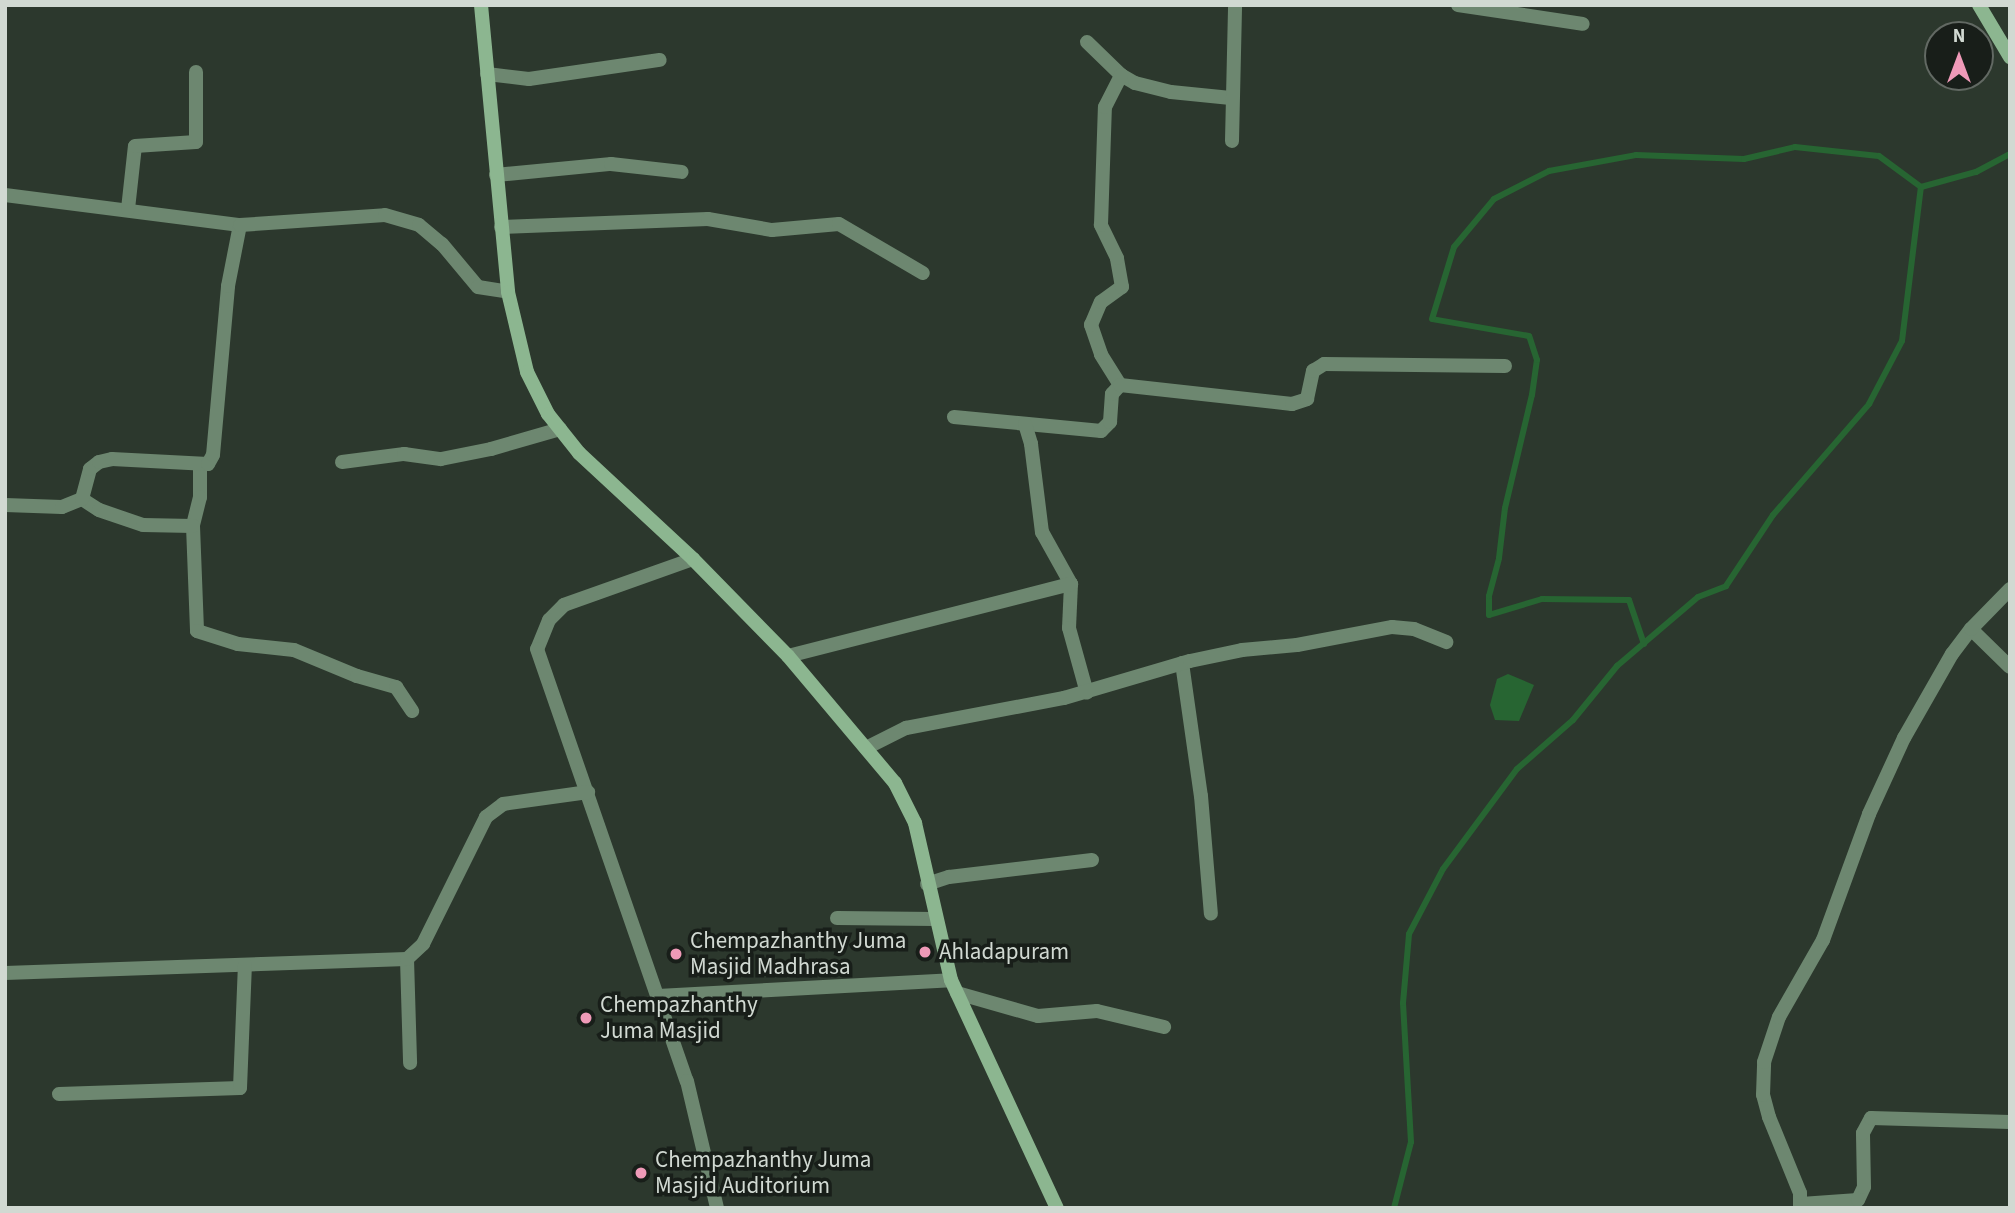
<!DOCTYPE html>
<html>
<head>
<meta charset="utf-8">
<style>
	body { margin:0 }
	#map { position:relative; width:2015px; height:1213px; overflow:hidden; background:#2c382d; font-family:"Source Sans 3",sans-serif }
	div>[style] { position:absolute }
	.water>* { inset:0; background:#276532 }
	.stream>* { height:6px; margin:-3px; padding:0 3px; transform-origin:3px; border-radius:3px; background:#276532 }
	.minor>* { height:14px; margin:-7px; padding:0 7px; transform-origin:7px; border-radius:7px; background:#6d8770 }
	.secondary>* { height:14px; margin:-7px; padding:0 7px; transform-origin:7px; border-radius:7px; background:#8cb690 }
	.dots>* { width:19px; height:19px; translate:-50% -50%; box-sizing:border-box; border:4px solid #181e19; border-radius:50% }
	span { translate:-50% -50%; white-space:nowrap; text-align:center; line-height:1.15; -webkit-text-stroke:7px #181e19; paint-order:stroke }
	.poi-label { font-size:23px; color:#d1d9d2 }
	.left { translate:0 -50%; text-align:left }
	.frame { position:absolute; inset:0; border:7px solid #d1d9d2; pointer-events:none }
	.north { position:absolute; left:1924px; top:21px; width:70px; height:70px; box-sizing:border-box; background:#181e19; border:2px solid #626963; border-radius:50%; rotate:0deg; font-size:19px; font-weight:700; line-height:28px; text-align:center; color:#d1d9d2 }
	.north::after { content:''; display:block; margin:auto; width:24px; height:32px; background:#ef9ab8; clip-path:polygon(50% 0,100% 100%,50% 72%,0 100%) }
</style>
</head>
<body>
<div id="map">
	<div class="water">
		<i style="clip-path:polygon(1508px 674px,1534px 685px,1519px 721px,1495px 720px,1490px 705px,1497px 679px)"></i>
	</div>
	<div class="stream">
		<i style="left:1644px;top:644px;width:46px;rotate:-108.8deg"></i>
		<i style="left:1629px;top:600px;width:87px;rotate:-179.3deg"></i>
		<i style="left:1542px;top:599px;width:55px;rotate:163.2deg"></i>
		<i style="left:1489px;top:615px;width:19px;rotate:-90deg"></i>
		<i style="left:1489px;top:596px;width:39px;rotate:-75deg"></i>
		<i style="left:1499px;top:558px;width:50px;rotate:-83.2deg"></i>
		<i style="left:1505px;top:508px;width:116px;rotate:-76.6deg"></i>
		<i style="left:1532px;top:395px;width:35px;rotate:-82deg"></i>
		<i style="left:1537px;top:360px;width:25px;rotate:-108deg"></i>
		<i style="left:1529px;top:336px;width:98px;rotate:-170.1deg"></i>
		<i style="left:1432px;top:319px;width:75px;rotate:-73deg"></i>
		<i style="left:1454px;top:247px;width:62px;rotate:-50.2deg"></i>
		<i style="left:1494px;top:199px;width:62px;rotate:-27deg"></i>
		<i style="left:1549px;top:171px;width:88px;rotate:-10.4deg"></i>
		<i style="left:1636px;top:155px;width:108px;rotate:2.1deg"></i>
		<i style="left:1744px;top:159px;width:52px;rotate:-13.2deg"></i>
		<i style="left:1795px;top:147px;width:84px;rotate:6.1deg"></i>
		<i style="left:1879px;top:156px;width:52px;rotate:36.4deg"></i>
		<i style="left:1394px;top:1208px;width:68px;rotate:-75.6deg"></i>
		<i style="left:1411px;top:1142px;width:139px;rotate:-93.3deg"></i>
		<i style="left:1403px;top:1003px;width:69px;rotate:-85deg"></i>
		<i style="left:1409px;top:934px;width:73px;rotate:-62.4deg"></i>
		<i style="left:1443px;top:869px;width:124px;rotate:-53.5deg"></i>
		<i style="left:1517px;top:769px;width:74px;rotate:-41.2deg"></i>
		<i style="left:1573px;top:720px;width:70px;rotate:-50.8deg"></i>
		<i style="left:1617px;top:666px;width:106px;rotate:-40.4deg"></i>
		<i style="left:1698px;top:597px;width:30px;rotate:-21deg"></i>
		<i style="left:1726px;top:586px;width:85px;rotate:-56.5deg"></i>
		<i style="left:1773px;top:515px;width:147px;rotate:-49.1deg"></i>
		<i style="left:1869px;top:404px;width:71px;rotate:-62.4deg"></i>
		<i style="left:1902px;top:341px;width:155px;rotate:-83deg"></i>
		<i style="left:1921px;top:187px;width:57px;rotate:-15.3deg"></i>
		<i style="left:1976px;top:172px;width:38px;rotate:-28deg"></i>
	</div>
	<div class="minor">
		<i style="left:1458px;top:5px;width:126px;rotate:8.6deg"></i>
		<i style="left:1087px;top:42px;width:47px;rotate:44.1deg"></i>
		<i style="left:1121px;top:75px;width:16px;rotate:30deg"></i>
		<i style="left:1135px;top:83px;width:37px;rotate:14deg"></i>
		<i style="left:1171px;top:92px;width:60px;rotate:5.7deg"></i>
		<i style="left:487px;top:74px;width:42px;rotate:6.8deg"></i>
		<i style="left:529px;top:79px;width:132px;rotate:-8.3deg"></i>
		<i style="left:1232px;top:141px;width:136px;rotate:-88.7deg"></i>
		<i style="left:496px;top:175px;width:116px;rotate:-5.5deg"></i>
		<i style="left:611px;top:164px;width:71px;rotate:6.4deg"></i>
		<i style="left:5px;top:195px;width:237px;rotate:7.3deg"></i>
		<i style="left:128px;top:209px;width:63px;rotate:-83.7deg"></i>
		<i style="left:135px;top:146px;width:61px;rotate:-3.8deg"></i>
		<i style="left:196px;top:142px;width:70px;rotate:-90deg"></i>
		<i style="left:501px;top:227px;width:207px;rotate:-2.2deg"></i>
		<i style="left:708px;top:219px;width:65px;rotate:9.8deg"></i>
		<i style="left:772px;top:230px;width:67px;rotate:-5.1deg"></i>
		<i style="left:839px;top:224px;width:97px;rotate:30.3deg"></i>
		<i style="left:1120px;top:385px;width:36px;rotate:-122deg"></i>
		<i style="left:1101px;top:354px;width:31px;rotate:-109deg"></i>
		<i style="left:1091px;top:325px;width:25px;rotate:-67deg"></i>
		<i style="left:1101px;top:302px;width:26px;rotate:-36deg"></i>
		<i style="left:1122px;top:287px;width:29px;rotate:-100deg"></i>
		<i style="left:1117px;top:258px;width:37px;rotate:-116deg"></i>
		<i style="left:1101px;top:225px;width:118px;rotate:-88.1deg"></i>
		<i style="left:1105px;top:107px;width:36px;rotate:-63deg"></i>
		<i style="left:954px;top:417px;width:148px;rotate:5.4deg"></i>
		<i style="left:1101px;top:431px;width:13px;rotate:-45deg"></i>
		<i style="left:1110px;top:422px;width:28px;rotate:-86deg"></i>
		<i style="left:1112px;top:394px;width:12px;rotate:-48deg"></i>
		<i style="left:1120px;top:385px;width:173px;rotate:6.3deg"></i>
		<i style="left:1292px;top:404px;width:16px;rotate:-18deg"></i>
		<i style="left:1307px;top:399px;width:29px;rotate:-78deg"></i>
		<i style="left:1313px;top:371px;width:13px;rotate:-32deg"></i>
		<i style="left:1324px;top:364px;width:181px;rotate:0.6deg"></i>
		<i style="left:1025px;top:424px;width:21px;rotate:73deg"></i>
		<i style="left:1031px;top:444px;width:89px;rotate:82.9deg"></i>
		<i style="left:1042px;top:532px;width:60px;rotate:60.9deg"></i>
		<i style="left:1071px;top:584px;width:44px;rotate:92.6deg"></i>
		<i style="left:1069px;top:628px;width:67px;rotate:74.5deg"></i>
		<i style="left:342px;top:462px;width:63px;rotate:-7.4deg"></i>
		<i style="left:404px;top:454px;width:37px;rotate:8deg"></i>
		<i style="left:441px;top:459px;width:51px;rotate:-11.3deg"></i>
		<i style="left:491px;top:449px;width:72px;rotate:-16.2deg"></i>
		<i style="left:200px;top:465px;width:32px;rotate:90deg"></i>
		<i style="left:200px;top:497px;width:30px;rotate:104deg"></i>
		<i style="left:193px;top:526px;width:105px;rotate:87.8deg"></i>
		<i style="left:197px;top:631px;width:43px;rotate:17.6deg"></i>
		<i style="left:238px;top:644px;width:56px;rotate:6.1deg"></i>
		<i style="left:294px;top:650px;width:68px;rotate:22.4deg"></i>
		<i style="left:357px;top:676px;width:41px;rotate:15.8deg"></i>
		<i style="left:396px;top:687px;width:29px;rotate:56deg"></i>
		<i style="left:82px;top:499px;width:20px;rotate:33deg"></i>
		<i style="left:99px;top:510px;width:46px;rotate:18.8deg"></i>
		<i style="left:143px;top:525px;width:50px;rotate:1.1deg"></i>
		<i style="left:5px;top:505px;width:57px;rotate:2deg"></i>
		<i style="left:62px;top:507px;width:22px;rotate:-22deg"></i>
		<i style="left:82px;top:499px;width:31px;rotate:-75deg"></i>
		<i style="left:90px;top:469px;width:11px;rotate:-38deg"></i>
		<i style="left:99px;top:462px;width:13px;rotate:-13deg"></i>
		<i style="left:112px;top:459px;width:96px;rotate:3deg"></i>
		<i style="left:208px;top:464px;width:10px;rotate:-61deg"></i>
		<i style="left:213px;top:455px;width:170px;rotate:-84.9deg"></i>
		<i style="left:228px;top:286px;width:62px;rotate:-78.9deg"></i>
		<i style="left:240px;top:225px;width:145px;rotate:-3.9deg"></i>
		<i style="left:385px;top:215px;width:35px;rotate:16deg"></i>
		<i style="left:419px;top:225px;width:30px;rotate:40deg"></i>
		<i style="left:442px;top:244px;width:56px;rotate:50.1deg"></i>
		<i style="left:478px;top:287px;width:30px;rotate:9deg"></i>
		<i style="left:693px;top:559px;width:137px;rotate:160.4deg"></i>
		<i style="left:564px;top:605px;width:21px;rotate:135deg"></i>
		<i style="left:549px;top:620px;width:31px;rotate:112deg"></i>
		<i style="left:537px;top:649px;width:457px;rotate:70.9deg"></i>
		<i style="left:687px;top:1081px;width:130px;rotate:76.7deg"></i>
		<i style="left:1971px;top:629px;width:54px;rotate:44.3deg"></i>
		<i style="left:788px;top:656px;width:292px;rotate:-14.3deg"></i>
		<i style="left:1182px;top:663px;width:134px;rotate:81.9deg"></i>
		<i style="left:1201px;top:796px;width:118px;rotate:85.2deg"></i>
		<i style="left:866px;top:748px;width:45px;rotate:-26.6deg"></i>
		<i style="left:906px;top:728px;width:161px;rotate:-10.8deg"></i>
		<i style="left:1064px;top:698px;width:131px;rotate:-16.4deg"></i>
		<i style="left:1190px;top:661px;width:53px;rotate:-11.9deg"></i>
		<i style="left:1242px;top:650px;width:55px;rotate:-5.2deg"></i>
		<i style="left:1297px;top:645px;width:97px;rotate:-10.7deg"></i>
		<i style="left:1392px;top:627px;width:22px;rotate:5deg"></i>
		<i style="left:1414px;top:629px;width:35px;rotate:22deg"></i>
		<i style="left:927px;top:884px;width:23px;rotate:-18deg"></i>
		<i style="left:949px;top:877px;width:144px;rotate:-6.8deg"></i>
		<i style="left:837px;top:918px;width:98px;rotate:0.6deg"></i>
		<i style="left:407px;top:959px;width:104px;rotate:88.3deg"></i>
		<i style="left:5px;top:973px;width:402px;rotate:-2deg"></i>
		<i style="left:407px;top:959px;width:22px;rotate:-43deg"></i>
		<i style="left:423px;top:944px;width:142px;rotate:-63.6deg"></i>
		<i style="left:486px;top:817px;width:21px;rotate:-37deg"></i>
		<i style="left:503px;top:804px;width:86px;rotate:-8deg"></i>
		<i style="left:957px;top:993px;width:84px;rotate:15.9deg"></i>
		<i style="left:1038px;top:1016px;width:59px;rotate:-4.8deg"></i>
		<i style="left:1097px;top:1011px;width:69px;rotate:13.4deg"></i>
		<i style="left:658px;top:996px;width:293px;rotate:-3.1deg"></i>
		<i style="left:59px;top:1094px;width:181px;rotate:-1.9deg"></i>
		<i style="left:240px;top:1088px;width:123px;rotate:-87.7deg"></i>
		<i style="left:1801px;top:1204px;width:57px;rotate:-4deg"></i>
		<i style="left:1858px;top:1200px;width:14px;rotate:-65deg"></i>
		<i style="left:1864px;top:1187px;width:54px;rotate:-91.1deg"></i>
		<i style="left:1863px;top:1133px;width:17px;rotate:-62deg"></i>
		<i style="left:1871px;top:1118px;width:139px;rotate:1.6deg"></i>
		<i style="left:1800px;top:1208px;width:15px;rotate:-90deg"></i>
		<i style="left:1800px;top:1193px;width:82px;rotate:-112.2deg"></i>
		<i style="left:1769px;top:1117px;width:23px;rotate:-105deg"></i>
		<i style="left:1763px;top:1095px;width:33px;rotate:-88deg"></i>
		<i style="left:1764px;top:1062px;width:47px;rotate:-71.6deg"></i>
		<i style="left:1779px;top:1017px;width:89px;rotate:-60.3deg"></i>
		<i style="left:1823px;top:940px;width:134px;rotate:-69.9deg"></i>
		<i style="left:1869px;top:814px;width:84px;rotate:-65.3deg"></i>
		<i style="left:1904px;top:738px;width:97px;rotate:-60.3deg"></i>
		<i style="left:1952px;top:654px;width:31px;rotate:-53deg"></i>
		<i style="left:1971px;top:629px;width:56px;rotate:-45.7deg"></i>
	</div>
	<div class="secondary">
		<i style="left:481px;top:5px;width:288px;rotate:84.6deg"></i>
		<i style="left:508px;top:292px;width:82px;rotate:76.6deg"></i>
		<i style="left:527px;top:372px;width:47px;rotate:63.4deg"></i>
		<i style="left:548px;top:414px;width:50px;rotate:51.5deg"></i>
		<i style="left:579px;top:453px;width:156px;rotate:42.9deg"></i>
		<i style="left:693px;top:559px;width:136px;rotate:45.6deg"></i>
		<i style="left:788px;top:656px;width:166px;rotate:49.9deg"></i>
		<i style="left:895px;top:783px;width:45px;rotate:63.4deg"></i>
		<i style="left:915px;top:823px;width:161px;rotate:77.1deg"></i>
		<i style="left:951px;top:980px;width:251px;rotate:65.1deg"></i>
		<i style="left:1979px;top:5px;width:61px;rotate:59.2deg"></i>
	</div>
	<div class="dots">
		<i style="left:925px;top:952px;background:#ef9ab8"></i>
		<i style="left:676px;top:954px;background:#ef9ab8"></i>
		<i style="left:586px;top:1018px;background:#ef9ab8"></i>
		<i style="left:641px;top:1173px;background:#ef9ab8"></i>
	</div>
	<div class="poi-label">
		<span class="left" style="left:690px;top:954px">Chempazhanthy Juma<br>Masjid Madhrasa</span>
		<span class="left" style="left:939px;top:952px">Ahladapuram</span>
		<span class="left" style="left:600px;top:1018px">Chempazhanthy<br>Juma Masjid</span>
		<span class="left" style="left:655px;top:1173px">Chempazhanthy Juma<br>Masjid Auditorium</span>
	</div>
	<div class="frame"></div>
	<div class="north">N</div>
</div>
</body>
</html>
